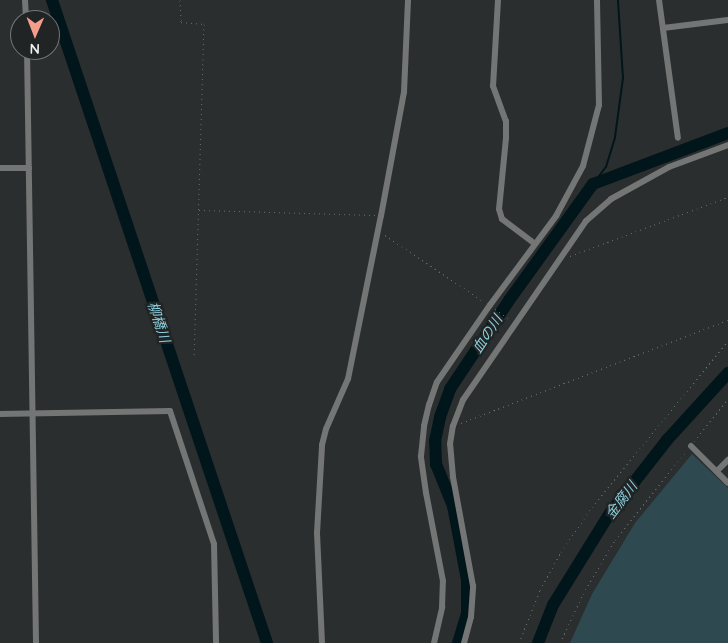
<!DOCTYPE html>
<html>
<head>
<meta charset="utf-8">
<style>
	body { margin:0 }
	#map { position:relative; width:728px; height:643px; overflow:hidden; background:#2b2e2f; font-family:Quicksand,"Noto Sans JP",sans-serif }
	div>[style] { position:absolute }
	.green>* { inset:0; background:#2e494f }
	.stream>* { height:2px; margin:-1px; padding:0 1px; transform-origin:1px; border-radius:1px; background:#00161b }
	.river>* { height:12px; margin:-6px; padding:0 6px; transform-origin:6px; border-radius:6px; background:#00161b }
	.path>* { height:1px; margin-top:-0.5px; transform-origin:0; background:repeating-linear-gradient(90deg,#6c6f70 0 1px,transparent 0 5px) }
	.street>* { height:6px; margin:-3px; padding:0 3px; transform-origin:3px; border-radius:3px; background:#747575 }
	span { translate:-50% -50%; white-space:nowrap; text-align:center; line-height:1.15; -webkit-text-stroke:4.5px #212425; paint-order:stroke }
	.water-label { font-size:14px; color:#8ccfde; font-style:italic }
	.north { position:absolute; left:10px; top:10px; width:50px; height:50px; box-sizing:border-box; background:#212425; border:1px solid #747677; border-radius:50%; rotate:181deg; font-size:14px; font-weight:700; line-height:20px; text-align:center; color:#f0f2f2 }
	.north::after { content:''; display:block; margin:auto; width:18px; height:22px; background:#f49d8b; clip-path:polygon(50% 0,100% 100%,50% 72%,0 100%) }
</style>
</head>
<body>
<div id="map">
	<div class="green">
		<i style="clip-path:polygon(692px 454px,728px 488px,728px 643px,570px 643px,592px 594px,635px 523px)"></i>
	</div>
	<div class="stream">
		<i style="left:593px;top:184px;width:21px;rotate:-53deg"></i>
		<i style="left:606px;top:167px;width:31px;rotate:-73deg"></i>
		<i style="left:615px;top:137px;width:60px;rotate:-82.3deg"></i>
		<i style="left:623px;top:78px;width:78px;rotate:-93.7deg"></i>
	</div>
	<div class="river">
		<i style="left:52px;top:0;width:678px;rotate:71.51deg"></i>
		<i style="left:458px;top:643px;width:31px;rotate:-73deg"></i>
		<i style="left:467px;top:613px;width:33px;rotate:-90deg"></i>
		<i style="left:467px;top:580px;width:75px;rotate:-100.7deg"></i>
		<i style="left:453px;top:506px;width:45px;rotate:-112deg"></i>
		<i style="left:436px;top:464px;width:23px;rotate:-92deg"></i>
		<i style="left:435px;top:441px;width:25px;rotate:-78deg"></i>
		<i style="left:440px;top:417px;width:30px;rotate:-70deg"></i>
		<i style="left:450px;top:389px;width:108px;rotate:-56.3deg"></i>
		<i style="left:510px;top:299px;width:142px;rotate:-54.2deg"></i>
		<i style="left:593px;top:184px;width:144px;rotate:-20.7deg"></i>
		<i style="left:538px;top:643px;width:41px;rotate:-68.5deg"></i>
		<i style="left:553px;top:605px;width:108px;rotate:-58.2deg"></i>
		<i style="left:610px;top:513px;width:93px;rotate:-52deg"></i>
		<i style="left:667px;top:440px;width:91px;rotate:-47.7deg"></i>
	</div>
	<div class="path">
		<i style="left:180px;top:0;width:22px;rotate:87deg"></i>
		<i style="left:181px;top:22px;width:23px;rotate:5deg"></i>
		<i style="left:204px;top:24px;width:332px;rotate:91.7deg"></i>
		<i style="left:199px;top:210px;width:176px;rotate:1.6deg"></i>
		<i style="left:385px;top:235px;width:118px;rotate:34deg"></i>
		<i style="left:570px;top:256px;width:169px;rotate:-20.5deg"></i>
		<i style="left:495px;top:309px;width:18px;rotate:34deg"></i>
		<i style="left:461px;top:423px;width:286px;rotate:-21.1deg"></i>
		<i style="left:694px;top:441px;width:54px;rotate:-51deg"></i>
		<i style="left:519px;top:643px;width:57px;rotate:-68.4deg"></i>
		<i style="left:540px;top:590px;width:43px;rotate:-61.1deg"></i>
		<i style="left:561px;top:552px;width:55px;rotate:-55.4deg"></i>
		<i style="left:592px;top:507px;width:215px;rotate:-50.7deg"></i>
		<i style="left:560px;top:643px;width:54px;rotate:-64.9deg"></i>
		<i style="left:583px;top:594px;width:63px;rotate:-59.3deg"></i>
		<i style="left:615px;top:540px;width:115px;rotate:-51.3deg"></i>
	</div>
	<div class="street">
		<i style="left:25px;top:0;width:20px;rotate:87deg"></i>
		<i style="left:498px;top:0;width:86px;rotate:93.3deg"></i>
		<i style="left:493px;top:86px;width:37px;rotate:70deg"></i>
		<i style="left:506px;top:121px;width:17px;rotate:90deg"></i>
		<i style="left:506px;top:138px;width:71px;rotate:95.6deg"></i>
		<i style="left:499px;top:209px;width:10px;rotate:73deg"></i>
		<i style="left:502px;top:219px;width:41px;rotate:37.1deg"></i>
		<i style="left:659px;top:0;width:139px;rotate:82.2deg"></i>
		<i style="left:663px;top:28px;width:65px;rotate:-7deg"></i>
		<i style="left:27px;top:50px;width:593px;rotate:89.13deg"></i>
		<i style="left:0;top:168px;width:29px"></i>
		<i style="left:0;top:414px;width:170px;rotate:-1deg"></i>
		<i style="left:170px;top:411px;width:140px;rotate:71.7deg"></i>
		<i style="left:214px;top:544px;width:99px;rotate:88.8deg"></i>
		<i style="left:691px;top:446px;width:52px;rotate:45deg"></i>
		<i style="left:717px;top:471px;width:16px;rotate:-45deg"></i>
		<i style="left:322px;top:643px;width:110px;rotate:-92.6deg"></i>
		<i style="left:317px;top:533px;width:88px;rotate:-86.7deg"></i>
		<i style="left:322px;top:445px;width:16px;rotate:-76deg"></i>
		<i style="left:326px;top:429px;width:55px;rotate:-66.3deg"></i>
		<i style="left:348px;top:379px;width:166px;rotate:-78.6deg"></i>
		<i style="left:381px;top:216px;width:126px;rotate:-79.5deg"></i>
		<i style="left:404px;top:92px;width:92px;rotate:-87.5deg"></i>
		<i style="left:434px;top:643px;width:37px;rotate:-77deg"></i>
		<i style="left:442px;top:607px;width:26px;rotate:-88deg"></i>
		<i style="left:443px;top:581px;width:90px;rotate:-100.9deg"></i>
		<i style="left:426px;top:493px;width:37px;rotate:-98deg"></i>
		<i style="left:421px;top:456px;width:30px;rotate:-84deg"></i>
		<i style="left:424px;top:426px;width:22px;rotate:-77deg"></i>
		<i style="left:429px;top:405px;width:24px;rotate:-71deg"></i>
		<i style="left:437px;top:382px;width:93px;rotate:-55.5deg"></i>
		<i style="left:490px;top:305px;width:111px;rotate:-53.4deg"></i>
		<i style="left:556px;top:216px;width:57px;rotate:-61.6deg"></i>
		<i style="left:583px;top:166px;width:63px;rotate:-75.3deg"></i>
		<i style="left:599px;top:105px;width:105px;rotate:-91.1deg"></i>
		<i style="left:464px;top:643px;width:27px;rotate:-75deg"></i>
		<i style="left:471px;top:617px;width:31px;rotate:-86deg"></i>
		<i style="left:473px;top:586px;width:111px;rotate:-100.4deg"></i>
		<i style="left:453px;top:477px;width:33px;rotate:-95deg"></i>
		<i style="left:450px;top:444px;width:18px;rotate:-81deg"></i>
		<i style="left:453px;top:426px;width:28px;rotate:-69deg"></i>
		<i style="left:463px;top:400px;width:217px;rotate:-55.5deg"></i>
		<i style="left:586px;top:221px;width:33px;rotate:-41deg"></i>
		<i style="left:611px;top:199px;width:66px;rotate:-28.9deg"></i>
		<i style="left:669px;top:167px;width:63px;rotate:-20.4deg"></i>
	</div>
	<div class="water-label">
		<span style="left:159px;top:322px;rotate:72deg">柳橋川</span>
		<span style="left:487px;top:334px;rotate:-57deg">血の川</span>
		<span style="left:621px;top:500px;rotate:-53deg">金腐川</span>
	</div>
	<div class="north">N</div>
</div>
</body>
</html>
